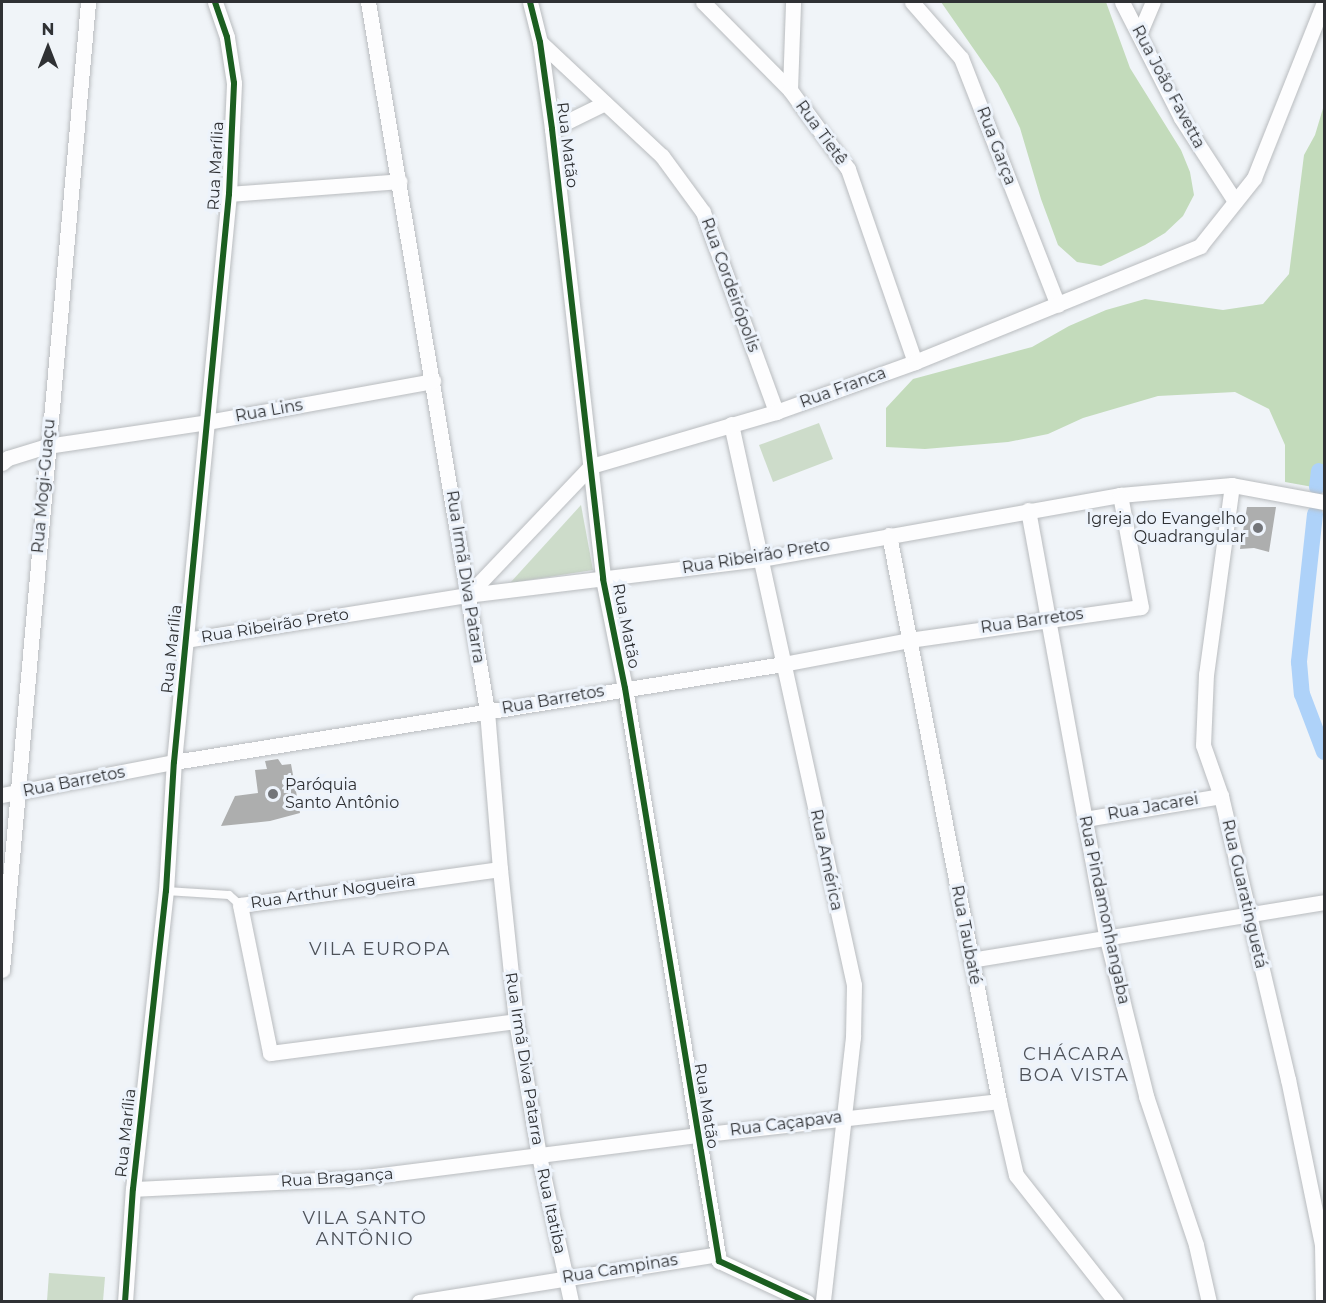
<!DOCTYPE html>
<html>
<head>
<meta charset="utf-8">
<style>
	body { margin:0 }
	#map { position:relative; width:1326px; height:1303px; overflow:hidden; background:#f0f4f8; font-family:Montserrat,sans-serif }
	div>[style] { position:absolute }
	.green>* { inset:0; background:#cddcca }
	.forest>* { inset:0; background:#c3dbbb }
	.canal>* { height:16px; margin:-8px; padding:0 8px; transform-origin:8px; border-radius:8px; background:#aed2f9 }
	.building>* { inset:0; background:#adaeae }
	.roads { filter:drop-shadow(0 0 2px #b9bcbf) drop-shadow(0 0 2px #b9bcbf) }
	.service>* { height:8px; margin:-4px; padding:0 4px; transform-origin:4px; border-radius:4px; background:#fdfdfe }
	.minor>* { height:15px; margin:-7.5px; padding:0 7.5px; transform-origin:7.5px; border-radius:7.5px; background:#fdfdfe }
	.cycleway>* { height:6px; margin:-3px; padding:0 3px; transform-origin:3px; border-radius:3px; background:#1b5e20 }
	.dots>* { width:16px; height:16px; translate:-50% -50%; box-sizing:border-box; border:3px solid #edf3fb; border-radius:50% }
	span { translate:-50% -50%; white-space:nowrap; text-align:center; line-height:1.15; -webkit-text-stroke:6px #edf3fb; paint-order:stroke }
	.street-label { font-size:16px; color:#2f3134 }
	.poi-label { font-size:16px; color:#2f3134 }
	.right { translate:-100% -50%; text-align:right }
	.left { translate:0 -50%; text-align:left }
	.neighbourhood-label { font-size:18px; color:#4e5259; letter-spacing:1.5px }
	.frame { position:absolute; inset:0; border:3px solid #2f3134; pointer-events:none }
	.north { position:absolute; left:18px; top:18px; width:60px; height:60px; -webkit-text-stroke:4px #edf3fb; paint-order:stroke; rotate:0deg; font-size:16px; font-weight:700; line-height:24px; text-align:center; color:#2f3134 }
	.north::after { content:''; display:block; margin:auto; width:21px; height:27px; background:#2f3134; clip-path:polygon(50% 0,100% 100%,50% 72%,0 100%) }
</style>
</head>
<body>
<div id="map">
	<div class="green">
		<i style="clip-path:polygon(819px 423px,833px 459px,773px 482px,759px 445px)"></i>
		<i style="clip-path:polygon(581px 505px,593px 570px,510px 583px)"></i>
		<i style="clip-path:polygon(49px 1273px,105px 1277px,103px 1301px,47px 1301px)"></i>
	</div>
	<div class="forest">
		<i style="clip-path:polygon(941px 2px,1106px 2px,1130px 68px,1181px 150px,1190px 172px,1194px 195px,1183px 216px,1165px 233px,1145px 245px,1101px 266px,1077px 262px,1058px 245px,1041px 199px,1020px 128px,1009px 105px,998px 84px)"></i>
		<i style="clip-path:polygon(1324px 105px,1324px 489px,1285px 482px,1285px 445px,1269px 409px,1235px 392px,1158px 396px,1083px 418px,1048px 434px,1008px 442px,925px 449px,886px 447px,886px 408px,913px 379px,1032px 347px,1069px 326px,1106px 310px,1145px 299px,1223px 310px,1263px 304px,1289px 274px,1304px 155px,1315px 135px)"></i>
	</div>
	<div class="canal">
		<i style="left:1317px;top:487px;width:16px;rotate:-83deg"></i>
		<i style="left:1315px;top:514px;width:149px;rotate:96.2deg"></i>
		<i style="left:1299px;top:662px;width:32px;rotate:85deg"></i>
		<i style="left:1302px;top:694px;width:62px;rotate:69.2deg"></i>
	</div>
	<div class="building">
		<i style="clip-path:polygon(1247px 507px,1276px 507px,1269px 552px,1254px 548px,1240px 549px)"></i>
		<i style="clip-path:polygon(278px 759px,282px 765px,291px 764px,300px 813px,270px 821px,221px 826px,235px 796px,258px 793px,255px 770px,267px 769px,265px 761px)"></i>
	</div>
	<div class="roads">
		<div class="service">
			<i style="left:166px;top:891px;width:63px;rotate:3.6deg"></i>
			<i style="left:229px;top:895px;width:15px;rotate:42deg"></i>
		</div>
		<div class="minor">
			<i style="left:368px;top:2px;width:719px;rotate:80.47deg"></i>
			<i style="left:487px;top:711px;width:159px;rotate:85.3deg"></i>
			<i style="left:500px;top:869px;width:153px;rotate:84deg"></i>
			<i style="left:516px;top:1021px;width:137px;rotate:80.3deg"></i>
			<i style="left:539px;top:1156px;width:149px;rotate:77.6deg"></i>
			<i style="left:530px;top:2px;width:41px;rotate:76deg"></i>
			<i style="left:540px;top:42px;width:88px;rotate:82.1deg"></i>
			<i style="left:552px;top:129px;width:453px;rotate:83.5deg"></i>
			<i style="left:603px;top:579px;width:111px;rotate:78.6deg"></i>
			<i style="left:625px;top:688px;width:581px;rotate:80.68deg"></i>
			<i style="left:719px;top:1261px;width:97px;rotate:25deg"></i>
			<i style="left:703px;top:2px;width:124px;rotate:45.3deg"></i>
			<i style="left:790px;top:90px;width:98px;rotate:53.7deg"></i>
			<i style="left:848px;top:169px;width:204px;rotate:70.9deg"></i>
			<i style="left:912px;top:2px;width:74px;rotate:48.8deg"></i>
			<i style="left:961px;top:58px;width:265px;rotate:68.6deg"></i>
			<i style="left:1122px;top:2px;width:130px;rotate:63deg"></i>
			<i style="left:1181px;top:118px;width:99px;rotate:57deg"></i>
			<i style="left:1140px;top:32px;width:33px;rotate:-67deg"></i>
			<i style="left:540px;top:42px;width:167px;rotate:43.1deg"></i>
			<i style="left:662px;top:156px;width:69px;rotate:53.8deg"></i>
			<i style="left:703px;top:212px;width:213px;rotate:69.9deg"></i>
			<i style="left:790px;top:90px;width:88px;rotate:-88deg"></i>
			<i style="left:552px;top:129px;width:59px;rotate:-26.1deg"></i>
			<i style="left:229px;top:194px;width:171px;rotate:-4.3deg"></i>
			<i style="left:731px;top:424px;width:574px;rotate:77.63deg"></i>
			<i style="left:854px;top:985px;width:52px;rotate:91.1deg"></i>
			<i style="left:853px;top:1037px;width:267px;rotate:96.5deg"></i>
			<i style="left:2px;top:463px;width:8px;rotate:-40deg"></i>
			<i style="left:8px;top:458px;width:41px;rotate:-17.1deg"></i>
			<i style="left:47px;top:446px;width:162px;rotate:-8.5deg"></i>
			<i style="left:207px;top:422px;width:230px;rotate:-10.3deg"></i>
			<i style="left:1232px;top:485px;width:191px;rotate:97.8deg"></i>
			<i style="left:1206px;top:674px;width:71px;rotate:92.4deg"></i>
			<i style="left:1203px;top:745px;width:54px;rotate:70.6deg"></i>
			<i style="left:1221px;top:796px;width:291px;rotate:76.7deg"></i>
			<i style="left:1288px;top:1079px;width:168px;rotate:78.4deg"></i>
			<i style="left:1322px;top:1244px;width:58px;rotate:89deg"></i>
			<i style="left:1028px;top:510px;width:436px;rotate:79.6deg"></i>
			<i style="left:1107px;top:939px;width:162px;rotate:76deg"></i>
			<i style="left:1146px;top:1096px;width:157px;rotate:71.4deg"></i>
			<i style="left:1196px;top:1245px;width:58px;rotate:77.2deg"></i>
			<i style="left:889px;top:535px;width:577px;rotate:79deg"></i>
			<i style="left:999px;top:1101px;width:76px;rotate:77.1deg"></i>
			<i style="left:1016px;top:1175px;width:162px;rotate:51.8deg"></i>
			<i style="left:468px;top:595px;width:178px;rotate:-46.4deg"></i>
			<i style="left:591px;top:466px;width:193px;rotate:-16.3deg"></i>
			<i style="left:776px;top:412px;width:148px;rotate:-19.8deg"></i>
			<i style="left:915px;top:362px;width:308px;rotate:-22.1deg"></i>
			<i style="left:1200px;top:246px;width:87px;rotate:-51.5deg"></i>
			<i style="left:1254px;top:178px;width:189px;rotate:-68.3deg"></i>
			<i style="left:186px;top:640px;width:286px;rotate:-9.1deg"></i>
			<i style="left:468px;top:595px;width:295px;rotate:-7deg"></i>
			<i style="left:761px;top:559px;width:365px;rotate:-10.1deg"></i>
			<i style="left:1120px;top:495px;width:112px;rotate:-5.1deg"></i>
			<i style="left:1232px;top:485px;width:94px;rotate:10.5deg"></i>
			<i style="left:2px;top:795px;width:175px;rotate:-10.9deg"></i>
			<i style="left:174px;top:762px;width:617px;rotate:-9.14deg"></i>
			<i style="left:783px;top:664px;width:128px;rotate:-10.8deg"></i>
			<i style="left:909px;top:640px;width:234px;rotate:-8.1deg"></i>
			<i style="left:1141px;top:607px;width:114px;rotate:-100.6deg"></i>
			<i style="left:1085px;top:819px;width:138px;rotate:-9.6deg"></i>
			<i style="left:500px;top:869px;width:262px;rotate:172.1deg"></i>
			<i style="left:240px;top:905px;width:151px;rotate:78.5deg"></i>
			<i style="left:270px;top:1053px;width:248px;rotate:-7.4deg"></i>
			<i style="left:971px;top:960px;width:358px;rotate:-9.3deg"></i>
			<i style="left:2px;top:970px;width:972px;rotate:-84.92deg"></i>
			<i style="left:133px;top:1189px;width:224px;rotate:-2.8deg"></i>
			<i style="left:357px;top:1178px;width:343px;rotate:-7.2deg"></i>
			<i style="left:697px;top:1135px;width:304px;rotate:-6.4deg"></i>
			<i style="left:125px;top:1302px;width:113px;rotate:-86deg"></i>
			<i style="left:133px;top:1189px;width:300px;rotate:-83.7deg"></i>
			<i style="left:166px;top:891px;width:129px;rotate:-86.5deg"></i>
			<i style="left:174px;top:762px;width:571px;rotate:-84.47deg"></i>
			<i style="left:229px;top:194px;width:111px;rotate:-87.4deg"></i>
			<i style="left:234px;top:83px;width:47px;rotate:-98.7deg"></i>
			<i style="left:227px;top:37px;width:37px;rotate:-109deg"></i>
			<i style="left:419px;top:1302px;width:303px;rotate:-9.1deg"></i>
		</div>
	</div>
	<div class="cycleway">
		<i style="left:530px;top:2px;width:41px;rotate:76deg"></i>
		<i style="left:540px;top:42px;width:88px;rotate:82.1deg"></i>
		<i style="left:552px;top:129px;width:453px;rotate:83.5deg"></i>
		<i style="left:603px;top:579px;width:111px;rotate:78.6deg"></i>
		<i style="left:625px;top:688px;width:581px;rotate:80.68deg"></i>
		<i style="left:719px;top:1261px;width:97px;rotate:25deg"></i>
		<i style="left:125px;top:1302px;width:113px;rotate:-86deg"></i>
		<i style="left:133px;top:1189px;width:300px;rotate:-83.7deg"></i>
		<i style="left:166px;top:891px;width:129px;rotate:-86.5deg"></i>
		<i style="left:174px;top:762px;width:571px;rotate:-84.47deg"></i>
		<i style="left:229px;top:194px;width:111px;rotate:-87.4deg"></i>
		<i style="left:234px;top:83px;width:47px;rotate:-98.7deg"></i>
		<i style="left:227px;top:37px;width:37px;rotate:-109deg"></i>
	</div>
	<div class="dots">
		<i style="left:1258px;top:528px;background:#737579"></i>
		<i style="left:273px;top:794px;background:#737579"></i>
	</div>
	<div class="street-label">
		<span style="left:1168px;top:87px;rotate:62deg">Rua João Favetta</span>
		<span style="left:821px;top:133px;rotate:54deg">Rua Tietê</span>
		<span style="left:567px;top:145px;rotate:83deg">Rua Matão</span>
		<span style="left:996px;top:146px;rotate:69deg">Rua Garça</span>
		<span style="left:216px;top:166px;rotate:-87deg">Rua Marília</span>
		<span style="left:730px;top:285px;rotate:70deg">Rua Cordeirópolis</span>
		<span style="left:843px;top:388px;rotate:-20deg">Rua Franca</span>
		<span style="left:269px;top:411px;rotate:-10deg">Rua Lins</span>
		<span style="left:44px;top:486px;rotate:-85deg">Rua Mogi-Guaçu</span>
		<span style="left:756px;top:557px;rotate:-9deg">Rua Ribeirão Preto</span>
		<span style="left:465px;top:577px;rotate:81deg">Rua Irmã Diva Patarra</span>
		<span style="left:1032px;top:621px;rotate:-8deg">Rua Barretos</span>
		<span style="left:275px;top:626px;rotate:-9deg">Rua Ribeirão Preto</span>
		<span style="left:626px;top:626px;rotate:79deg">Rua Matão</span>
		<span style="left:172px;top:649px;rotate:-84deg">Rua Marília</span>
		<span style="left:553px;top:700px;rotate:-10deg">Rua Barretos</span>
		<span style="left:74px;top:782px;rotate:-11deg">Rua Barretos</span>
		<span style="left:1153px;top:807px;rotate:-10deg">Rua Jacarei</span>
		<span style="left:826px;top:860px;rotate:78deg">Rua América</span>
		<span style="left:333px;top:892px;rotate:-8deg">Rua Arthur Nogueira</span>
		<span style="left:1244px;top:894px;rotate:77deg">Rua Guaratinguetá</span>
		<span style="left:1104px;top:910px;rotate:78deg">Rua Pindamonhangaba</span>
		<span style="left:966px;top:935px;rotate:79deg">Rua Taubaté</span>
		<span style="left:524px;top:1059px;rotate:81deg">Rua Irmã Diva Patarra</span>
		<span style="left:706px;top:1106px;rotate:81deg">Rua Matão</span>
		<span style="left:786px;top:1124px;rotate:-7deg">Rua Caçapava</span>
		<span style="left:126px;top:1133px;rotate:-84deg">Rua Marília</span>
		<span style="left:337px;top:1178px;rotate:-4deg">Rua Bragança</span>
		<span style="left:551px;top:1211px;rotate:78deg">Rua Itatiba</span>
		<span style="left:620px;top:1269px;rotate:-9deg">Rua Campinas</span>
	</div>
	<div class="poi-label">
		<span class="right" style="left:1246px;top:528px">Igreja do Evangelho<br>Quadrangular</span>
		<span class="left" style="left:285px;top:794px">Paróquia<br>Santo Antônio</span>
	</div>
	<div class="neighbourhood-label">
		<span style="left:380px;top:949px">VILA EUROPA</span>
		<span style="left:1074px;top:1065px">CHÁCARA<br>BOA VISTA</span>
		<span style="left:365px;top:1229px">VILA SANTO<br>ANTÔNIO</span>
	</div>
	<div class="frame"></div>
	<div class="north">N</div>
</div>
</body>
</html>
